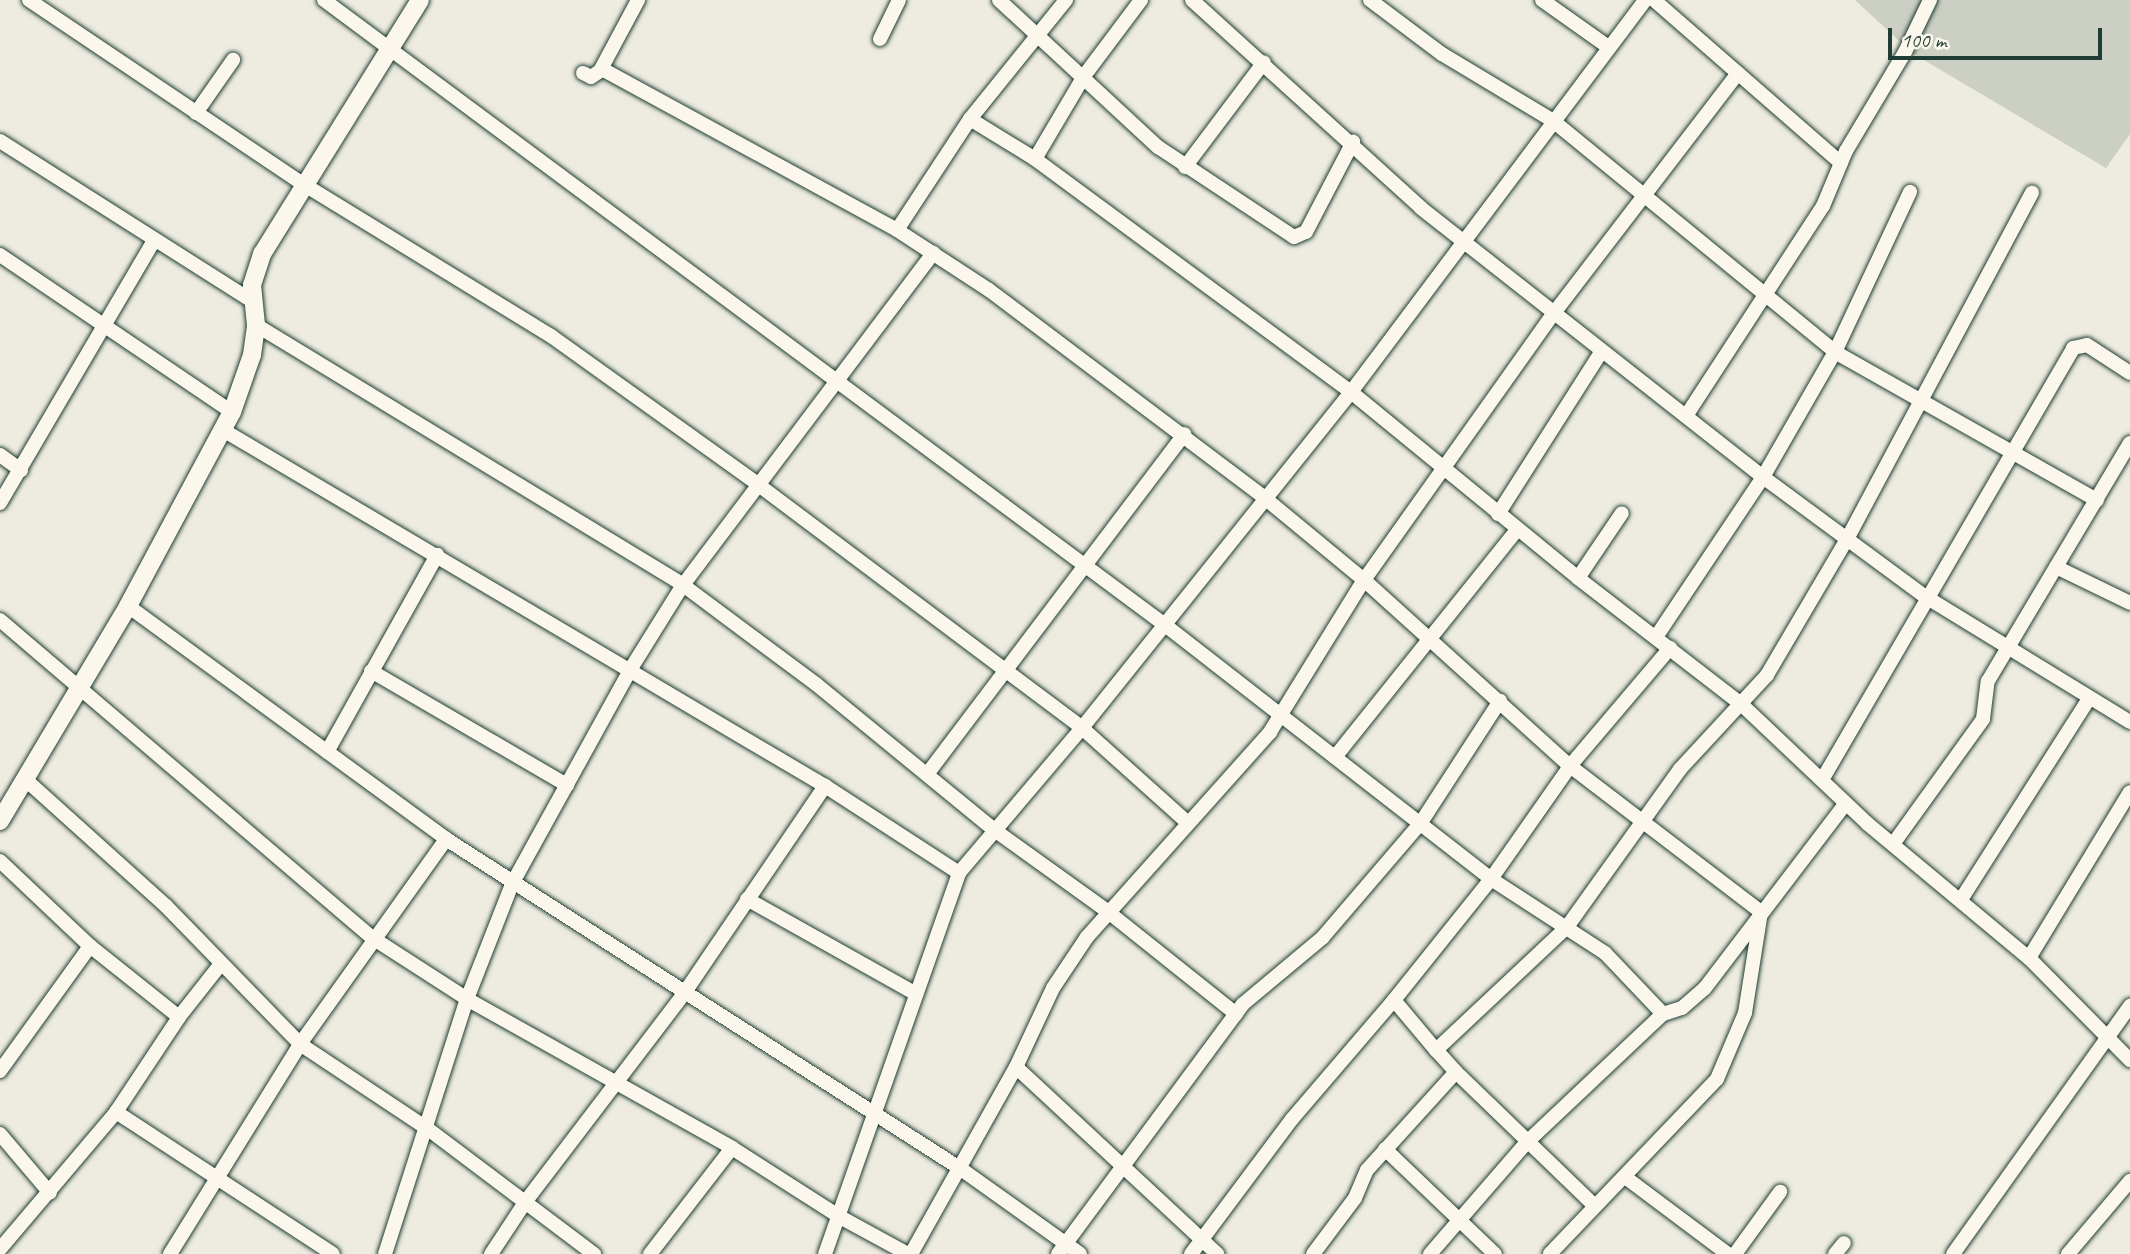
<!DOCTYPE html>
<html>
<head>
<meta charset="utf-8">
<style>
	body { margin:0 }
	#map { position:relative; width:2130px; height:1254px; overflow:hidden; background:#eeece1; font-family:Caveat,sans-serif }
	div>[style] { position:absolute }
	.green>* { inset:0; background:#cbcfc4 }
	.roads { filter:drop-shadow(0 0 2px #1f3d34) drop-shadow(0 0 2px #1f3d34) }
	.minor>* { height:14px; margin:-7px; padding:0 7px; transform-origin:7px; border-radius:7px; background:#fbf7ec }
	.tertiary>* { height:18px; margin:-9px; padding:0 9px; transform-origin:9px; border-radius:9px; background:#fbf7ec }
	span { translate:-50% -50%; white-space:nowrap; text-align:center; line-height:1.15; -webkit-text-stroke:6px #fbf7ec; paint-order:stroke }
	.scale { position:absolute; left:1888px; top:28px; width:214px; height:32px; box-sizing:border-box; border:4px solid #1f3d34; border-top:0; padding-left:9px; font-size:21px; line-height:24px; white-space:nowrap; color:#1f3d34; -webkit-text-stroke:5px #fbf7ec; paint-order:stroke }
</style>
</head>
<body>
<div id="map">
	<div class="green">
		<i style="clip-path:polygon(1855px 0,2130px 0,2130px 134px,2106px 168px,1912px 53px)"></i>
	</div>
	<div class="roads">
		<div class="minor">
			<i style="left:29px;top:0;width:330px;rotate:33.9deg"></i>
			<i style="left:303px;top:184px;width:291px;rotate:31.5deg"></i>
			<i style="left:551px;top:336px;width:252px;rotate:35.6deg"></i>
			<i style="left:756px;top:483px;width:408px;rotate:36.9deg"></i>
			<i style="left:1082px;top:728px;width:142px;rotate:41.9deg"></i>
			<i style="left:324px;top:0;width:1048px;rotate:36.62deg"></i>
			<i style="left:1165px;top:625px;width:413px;rotate:37.9deg"></i>
			<i style="left:1491px;top:879px;width:136px;rotate:33deg"></i>
			<i style="left:1605px;top:953px;width:84px;rotate:46.4deg"></i>
			<i style="left:1663px;top:1014px;width:20px;rotate:-18deg"></i>
			<i style="left:1682px;top:1008px;width:30px;rotate:-41deg"></i>
			<i style="left:1705px;top:988px;width:231px;rotate:-52.7deg"></i>
			<i style="left:999px;top:0;width:217px;rotate:42.8deg"></i>
			<i style="left:1158px;top:147px;width:163px;rotate:33.5deg"></i>
			<i style="left:1294px;top:237px;width:13px;rotate:-23deg"></i>
			<i style="left:1306px;top:232px;width:102px;rotate:-62.4deg"></i>
			<i style="left:1192px;top:0;width:309px;rotate:42.2deg"></i>
			<i style="left:1421px;top:208px;width:435px;rotate:38.2deg"></i>
			<i style="left:1763px;top:477px;width:202px;rotate:36.4deg"></i>
			<i style="left:1926px;top:597px;width:239px;rotate:31.5deg"></i>
			<i style="left:1370px;top:0;width:90px;rotate:36.9deg"></i>
			<i style="left:1442px;top:54px;width:128px;rotate:31deg"></i>
			<i style="left:1552px;top:120px;width:366px;rotate:39.3deg"></i>
			<i style="left:1835px;top:352px;width:301px;rotate:29.5deg"></i>
			<i style="left:1542px;top:0;width:80px;rotate:35.3deg"></i>
			<i style="left:1654px;top:0;width:248px;rotate:41.1deg"></i>
			<i style="left:880px;top:39px;width:43px;rotate:-64deg"></i>
			<i style="left:602px;top:69px;width:336px;rotate:28.6deg"></i>
			<i style="left:897px;top:230px;width:110px;rotate:33.1deg"></i>
			<i style="left:989px;top:290px;width:347px;rotate:37deg"></i>
			<i style="left:1266px;top:499px;width:127px;rotate:39.6deg"></i>
			<i style="left:1364px;top:580px;width:278px;rotate:42.1deg"></i>
			<i style="left:1570px;top:766px;width:240px;rotate:37.4deg"></i>
			<i style="left:1761px;top:912px;width:102px;rotate:99deg"></i>
			<i style="left:1745px;top:1013px;width:72px;rotate:113deg"></i>
			<i style="left:1717px;top:1079px;width:242px;rotate:133.7deg"></i>
			<i style="left:583px;top:73px;width:9px;rotate:27deg"></i>
			<i style="left:591px;top:77px;width:11px;rotate:-34deg"></i>
			<i style="left:600px;top:71px;width:81px;rotate:-61.8deg"></i>
			<i style="left:196px;top:113px;width:65px;rotate:-55.1deg"></i>
			<i style="left:970px;top:119px;width:76px;rotate:31.6deg"></i>
			<i style="left:1035px;top:159px;width:393px;rotate:36.4deg"></i>
			<i style="left:1351px;top:392px;width:293px;rotate:39.3deg"></i>
			<i style="left:1578px;top:578px;width:205px;rotate:37.7deg"></i>
			<i style="left:1740px;top:703px;width:176px;rotate:43.4deg"></i>
			<i style="left:1868px;top:824px;width:209px;rotate:39.8deg"></i>
			<i style="left:2029px;top:958px;width:144px;rotate:45.3deg"></i>
			<i style="left:0;top:141px;width:302px;rotate:32.4deg"></i>
			<i style="left:1035px;top:159px;width:96px;rotate:-59.4deg"></i>
			<i style="left:1084px;top:76px;width:95px;rotate:-53.1deg"></i>
			<i style="left:1185px;top:167px;width:131px;rotate:-53deg"></i>
			<i style="left:897px;top:230px;width:133px;rotate:-56.7deg"></i>
			<i style="left:970px;top:119px;width:153px;rotate:-51.1deg"></i>
			<i style="left:0;top:255px;width:280px;rotate:34.1deg"></i>
			<i style="left:256px;top:325px;width:500px;rotate:31.3deg"></i>
			<i style="left:683px;top:585px;width:166px;rotate:36.7deg"></i>
			<i style="left:816px;top:684px;width:229px;rotate:39.3deg"></i>
			<i style="left:993px;top:829px;width:140px;rotate:35.7deg"></i>
			<i style="left:1107px;top:911px;width:165px;rotate:38.6deg"></i>
			<i style="left:1686px;top:416px;width:251px;rotate:-56.9deg"></i>
			<i style="left:1823px;top:206px;width:60px;rotate:-67.3deg"></i>
			<i style="left:1846px;top:151px;width:115px;rotate:-59.2deg"></i>
			<i style="left:1905px;top:52px;width:58px;rotate:-64.3deg"></i>
			<i style="left:223px;top:430px;width:699px;rotate:30.6deg"></i>
			<i style="left:825px;top:786px;width:160px;rotate:33deg"></i>
			<i style="left:0;top:455px;width:26px;rotate:36deg"></i>
			<i style="left:0;top:503px;width:303px;rotate:-59.6deg"></i>
			<i style="left:1498px;top:514px;width:193px;rotate:-57.5deg"></i>
			<i style="left:2056px;top:567px;width:82px;rotate:25.9deg"></i>
			<i style="left:1578px;top:578px;width:78px;rotate:-55.9deg"></i>
			<i style="left:128px;top:606px;width:394px;rotate:36.2deg"></i>
			<i style="left:446px;top:839px;width:612px;rotate:32.65deg"></i>
			<i style="left:961px;top:1169px;width:146px;rotate:35.5deg"></i>
			<i style="left:0;top:620px;width:492px;rotate:40.5deg"></i>
			<i style="left:374px;top:939px;width:111px;rotate:32.8deg"></i>
			<i style="left:467px;top:999px;width:304px;rotate:29.3deg"></i>
			<i style="left:732px;top:1148px;width:128px;rotate:32.6deg"></i>
			<i style="left:840px;top:1217px;width:77px;rotate:28.6deg"></i>
			<i style="left:1656px;top:637px;width:192px;rotate:-56.2deg"></i>
			<i style="left:1763px;top:477px;width:144px;rotate:-60.1deg"></i>
			<i style="left:1835px;top:352px;width:177px;rotate:-64.9deg"></i>
			<i style="left:371px;top:671px;width:227px;rotate:30.2deg"></i>
			<i style="left:327px;top:752px;width:226px;rotate:-60.8deg"></i>
			<i style="left:1335px;top:757px;width:291px;rotate:-51.3deg"></i>
			<i style="left:928px;top:773px;width:425px;rotate:-52.9deg"></i>
			<i style="left:26px;top:780px;width:188px;rotate:42deg"></i>
			<i style="left:166px;top:906px;width:192px;rotate:45.8deg"></i>
			<i style="left:300px;top:1044px;width:154px;rotate:33.6deg"></i>
			<i style="left:428px;top:1129px;width:208px;rotate:37deg"></i>
			<i style="left:1822px;top:780px;width:500px;rotate:-59.8deg"></i>
			<i style="left:2073px;top:348px;width:14px;rotate:-12deg"></i>
			<i style="left:2087px;top:345px;width:51px;rotate:33.1deg"></i>
			<i style="left:1893px;top:844px;width:154px;rotate:-54.2deg"></i>
			<i style="left:1983px;top:719px;width:38px;rotate:-83deg"></i>
			<i style="left:1988px;top:681px;width:277px;rotate:-59.2deg"></i>
			<i style="left:0;top:861px;width:124px;rotate:43.4deg"></i>
			<i style="left:90px;top:946px;width:114px;rotate:38.6deg"></i>
			<i style="left:1962px;top:898px;width:235px;rotate:-57.5deg"></i>
			<i style="left:747px;top:899px;width:194px;rotate:29.3deg"></i>
			<i style="left:2029px;top:958px;width:194px;rotate:-58.7deg"></i>
			<i style="left:1394px;top:1000px;width:65px;rotate:50deg"></i>
			<i style="left:1016px;top:1067px;width:275px;rotate:42.9deg"></i>
			<i style="left:0;top:1071px;width:154px;rotate:-54.2deg"></i>
			<i style="left:1456px;top:1072px;width:193px;rotate:44deg"></i>
			<i style="left:116px;top:1112px;width:259px;rotate:33.2deg"></i>
			<i style="left:0;top:1134px;width:77px;rotate:49.7deg"></i>
			<i style="left:1385px;top:1149px;width:152px;rotate:43.7deg"></i>
			<i style="left:1625px;top:1177px;width:129px;rotate:36.8deg"></i>
			<i style="left:0;top:1249px;width:180px;rotate:-49.7deg"></i>
			<i style="left:116px;top:1112px;width:114px;rotate:-56.4deg"></i>
			<i style="left:179px;top:1017px;width:66px;rotate:-51.7deg"></i>
			<i style="left:170px;top:1254px;width:247px;rotate:-58.2deg"></i>
			<i style="left:300px;top:1044px;width:252px;rotate:-54.5deg"></i>
			<i style="left:385px;top:1254px;width:268px;rotate:-72.2deg"></i>
			<i style="left:467px;top:999px;width:123px;rotate:-68.6deg"></i>
			<i style="left:512px;top:884px;width:244px;rotate:-61.1deg"></i>
			<i style="left:630px;top:670px;width:100px;rotate:-58.1deg"></i>
			<i style="left:683px;top:585px;width:416px;rotate:-53deg"></i>
			<i style="left:491px;top:1254px;width:64px;rotate:-56.6deg"></i>
			<i style="left:526px;top:1201px;width:259px;rotate:-52.7deg"></i>
			<i style="left:683px;top:995px;width:253px;rotate:-55.8deg"></i>
			<i style="left:650px;top:1254px;width:134px;rotate:-52.3deg"></i>
			<i style="left:825px;top:1254px;width:404px;rotate:-70.6deg"></i>
			<i style="left:959px;top:873px;width:190px;rotate:-49.7deg"></i>
			<i style="left:1082px;top:728px;width:430px;rotate:-51.3deg"></i>
			<i style="left:1351px;top:392px;width:490px;rotate:-53.1deg"></i>
			<i style="left:911px;top:1254px;width:214px;rotate:-60.7deg"></i>
			<i style="left:1016px;top:1067px;width:87px;rotate:-64.9deg"></i>
			<i style="left:1053px;top:988px;width:61px;rotate:-56.3deg"></i>
			<i style="left:1087px;top:937px;width:275px;rotate:-48.2deg"></i>
			<i style="left:1270px;top:732px;width:179px;rotate:-58.3deg"></i>
			<i style="left:1364px;top:580px;width:328px;rotate:-54.6deg"></i>
			<i style="left:1554px;top:313px;width:302px;rotate:-52.5deg"></i>
			<i style="left:1058px;top:1254px;width:311px;rotate:-53.5deg"></i>
			<i style="left:1243px;top:1004px;width:104px;rotate:-39.9deg"></i>
			<i style="left:1323px;top:937px;width:149px;rotate:-49.4deg"></i>
			<i style="left:1420px;top:824px;width:147px;rotate:-57deg"></i>
			<i style="left:1191px;top:1254px;width:169px;rotate:-53.2deg"></i>
			<i style="left:1292px;top:1119px;width:157px;rotate:-49.4deg"></i>
			<i style="left:1394px;top:1000px;width:155px;rotate:-51.3deg"></i>
			<i style="left:1491px;top:879px;width:138px;rotate:-55deg"></i>
			<i style="left:1570px;top:766px;width:155px;rotate:-49.7deg"></i>
			<i style="left:1313px;top:1254px;width:70px;rotate:-53.1deg"></i>
			<i style="left:1355px;top:1198px;width:30px;rotate:-67deg"></i>
			<i style="left:1367px;top:1170px;width:132px;rotate:-47.8deg"></i>
			<i style="left:1456px;top:1072px;width:30px;rotate:-132deg"></i>
			<i style="left:1436px;top:1050px;width:180px;rotate:-43.2deg"></i>
			<i style="left:1567px;top:927px;width:194px;rotate:-54.4deg"></i>
			<i style="left:1680px;top:769px;width:128px;rotate:-47.2deg"></i>
			<i style="left:1767px;top:675px;width:156px;rotate:-59.5deg"></i>
			<i style="left:1846px;top:541px;width:395px;rotate:-61.9deg"></i>
			<i style="left:1430px;top:1254px;width:148px;rotate:-49.1deg"></i>
			<i style="left:1527px;top:1142px;width:187px;rotate:-43.3deg"></i>
			<i style="left:1735px;top:1254px;width:77px;rotate:-54deg"></i>
			<i style="left:1835px;top:1254px;width:14px;rotate:-51deg"></i>
			<i style="left:1953px;top:1254px;width:305px;rotate:-54.5deg"></i>
			<i style="left:2068px;top:1254px;width:96px;rotate:-49.7deg"></i>
		</div>
		<div class="tertiary">
			<i style="left:0;top:821px;width:250px;rotate:-59.2deg"></i>
			<i style="left:128px;top:606px;width:220px;rotate:-61.8deg"></i>
			<i style="left:232px;top:412px;width:60px;rotate:-70.7deg"></i>
			<i style="left:252px;top:355px;width:30px;rotate:-82deg"></i>
			<i style="left:256px;top:325px;width:40px;rotate:-95.7deg"></i>
			<i style="left:252px;top:285px;width:33px;rotate:-72deg"></i>
			<i style="left:262px;top:254px;width:299px;rotate:-58.1deg"></i>
		</div>
	</div>
	<div class="scale">100 m</div>
</div>
</body>
</html>
